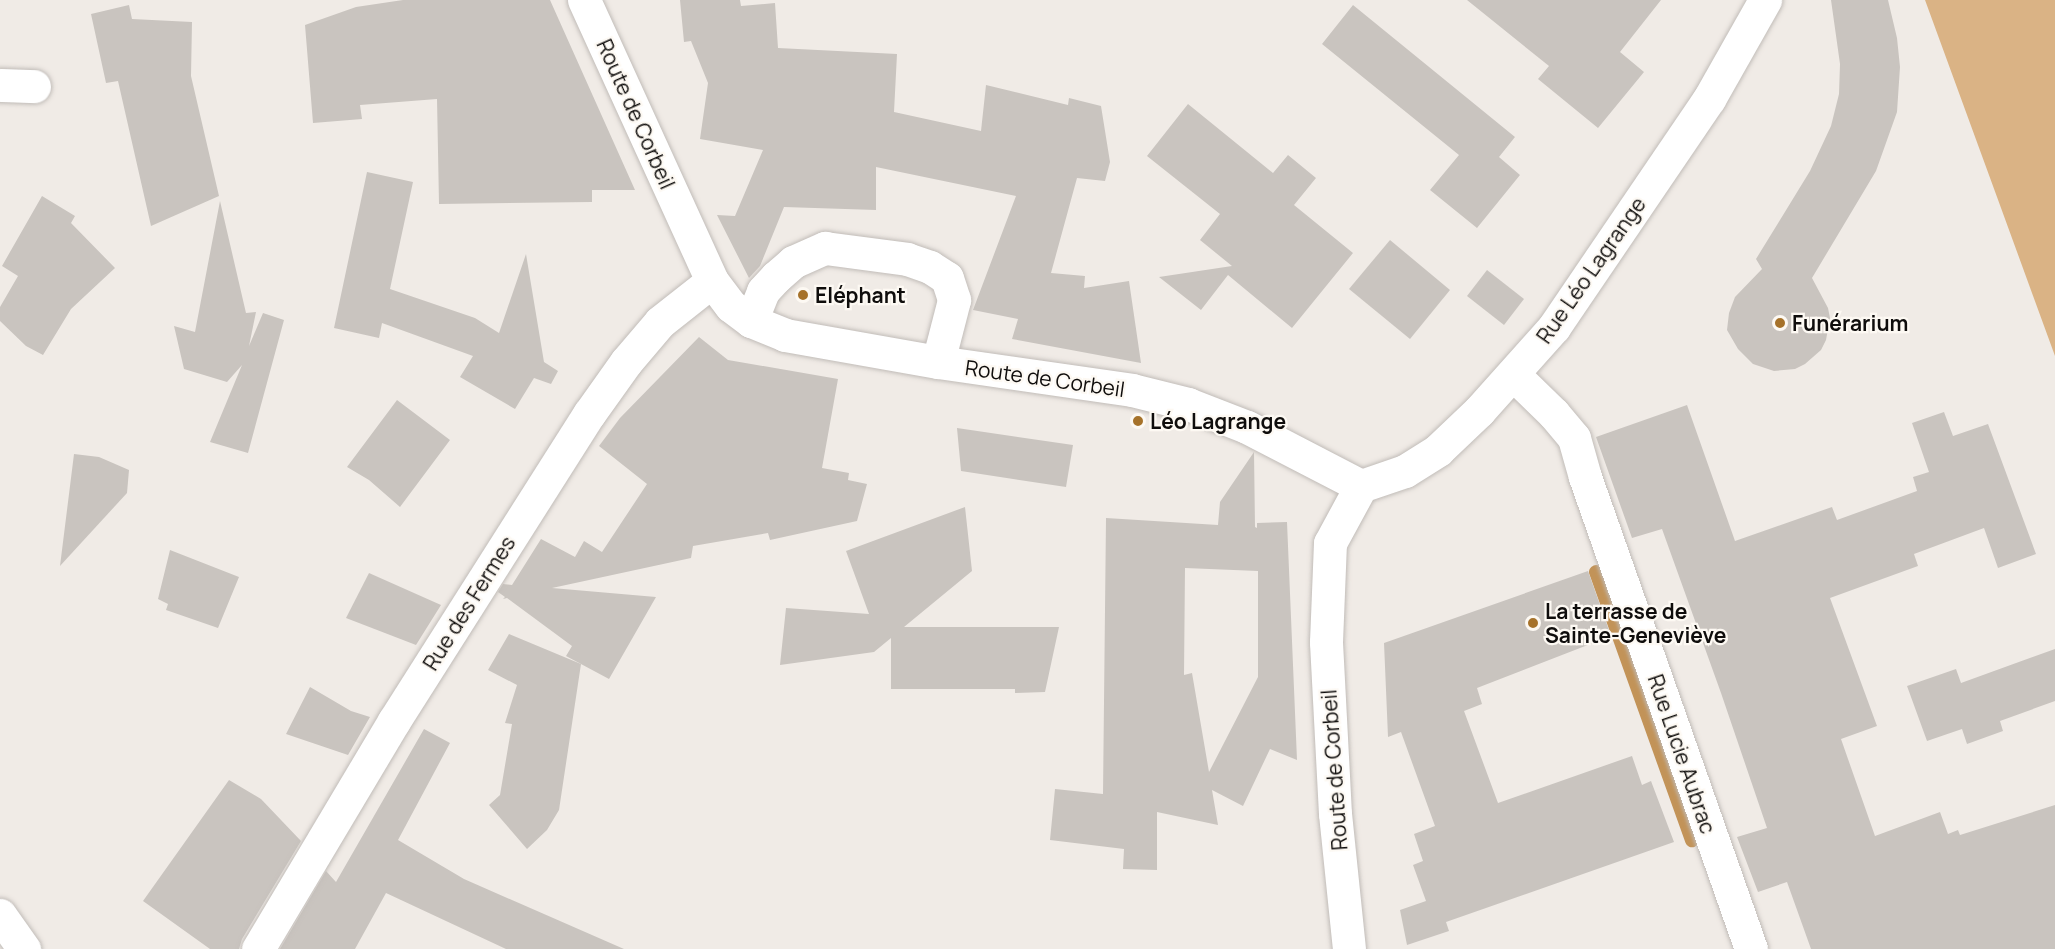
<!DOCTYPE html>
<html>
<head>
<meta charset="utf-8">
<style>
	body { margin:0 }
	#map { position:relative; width:2055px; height:949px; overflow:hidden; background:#f0ebe6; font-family:Manrope,sans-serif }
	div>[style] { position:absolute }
	.green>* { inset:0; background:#dab385 }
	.stream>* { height:14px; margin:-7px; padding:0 7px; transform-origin:7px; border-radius:7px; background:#c29358 }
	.building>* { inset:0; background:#c9c4bf }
	.roads { filter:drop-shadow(0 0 2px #c1bcb8) drop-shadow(0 0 2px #c1bcb8) }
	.street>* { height:33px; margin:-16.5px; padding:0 16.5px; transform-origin:16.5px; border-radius:16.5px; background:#fff }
	.dots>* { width:16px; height:16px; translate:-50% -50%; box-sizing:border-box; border:3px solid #fdf9f3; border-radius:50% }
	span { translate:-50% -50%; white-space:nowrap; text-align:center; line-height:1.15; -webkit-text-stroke:4.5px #fdf9f3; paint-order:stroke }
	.street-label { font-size:21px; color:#0f0d0c }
	.poi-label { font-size:21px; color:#0f0d0c; font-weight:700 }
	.left { translate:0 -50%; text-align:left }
</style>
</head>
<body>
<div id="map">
	<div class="green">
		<i style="clip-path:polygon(1925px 0,2055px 0,2055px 356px,1997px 197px)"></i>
	</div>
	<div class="stream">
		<i style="left:1596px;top:572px;width:285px;rotate:70.3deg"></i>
	</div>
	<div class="building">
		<i style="clip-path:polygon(403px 0,550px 0,635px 190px,592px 190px,592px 202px,439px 204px,437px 99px,360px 105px,362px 119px,313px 123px,305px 25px,356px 7px)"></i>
		<i style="clip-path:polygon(680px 0,740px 0,741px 6px,775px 3px,778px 48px,897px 54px,894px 112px,981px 131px,986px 85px,1068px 105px,1069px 98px,1101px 106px,1110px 162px,1105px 181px,1077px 178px,1051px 273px,1085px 276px,1084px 288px,1129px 281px,1141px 363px,1012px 339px,1018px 319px,973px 310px,1016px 196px,876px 167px,876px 210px,784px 207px,760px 266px,749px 278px,717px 215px,735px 216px,763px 150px,700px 139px,708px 83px,691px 41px,684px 42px)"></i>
		<i style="clip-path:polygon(1467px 0,1661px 0,1620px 52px,1644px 72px,1598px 128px,1538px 79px,1549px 66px)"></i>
		<i style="clip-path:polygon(1831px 0,1888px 0,1897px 38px,1900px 67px,1897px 112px,1876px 171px,1812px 278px,1828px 308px,1830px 318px,1826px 340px,1821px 350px,1805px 364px,1795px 369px,1774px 371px,1753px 364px,1738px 349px,1727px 330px,1729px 313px,1735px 297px,1762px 269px,1756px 259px,1810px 171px,1831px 126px,1839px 94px,1840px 64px)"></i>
		<i style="clip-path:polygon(129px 5px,132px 19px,192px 22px,191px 76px,219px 196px,151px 226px,118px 81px,106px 83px,91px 14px)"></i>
		<i style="clip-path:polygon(1353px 5px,1515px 137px,1499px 157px,1520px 175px,1477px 228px,1430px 190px,1459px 155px,1322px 44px)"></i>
		<i style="clip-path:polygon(1188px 104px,1273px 173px,1288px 155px,1316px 178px,1294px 205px,1353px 253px,1292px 328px,1228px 275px,1201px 310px,1159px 277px,1232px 266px,1200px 240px,1220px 214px,1147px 156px)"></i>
		<i style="clip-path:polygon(367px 172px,413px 182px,390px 289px,475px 318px,499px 333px,526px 254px,544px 362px,558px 371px,551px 384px,534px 378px,515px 409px,460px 377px,473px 356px,382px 323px,379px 338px,334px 328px)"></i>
		<i style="clip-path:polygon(42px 196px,75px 216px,71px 223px,115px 268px,71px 309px,43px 355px,26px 346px,0 321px,0 307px,18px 276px,2px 266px)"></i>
		<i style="clip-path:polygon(220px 201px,246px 313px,256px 312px,249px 346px,263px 313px,284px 320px,248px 453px,210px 442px,242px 365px,227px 382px,184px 369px,174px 326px,195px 332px)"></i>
		<i style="clip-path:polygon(1390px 240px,1450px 290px,1410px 339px,1349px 289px)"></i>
		<i style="clip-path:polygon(1487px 270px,1524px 299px,1504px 325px,1467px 296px)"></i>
		<i style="clip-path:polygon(699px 337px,728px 360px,838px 379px,822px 468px,849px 473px,848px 480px,867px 484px,857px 521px,770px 540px,768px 533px,693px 546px,691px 558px,552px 588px,656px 597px,609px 679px,566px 656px,572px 646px,507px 598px,503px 599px,505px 597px,498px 592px,503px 584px,512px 585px,541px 539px,575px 557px,584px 541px,602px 552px,647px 484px,599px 446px,620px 418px)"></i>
		<i style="clip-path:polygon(397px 400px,450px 440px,400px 507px,369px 480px,347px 467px)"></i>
		<i style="clip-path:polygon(1687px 405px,1735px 541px,1832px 507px,1837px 520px,1917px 491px,1913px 477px,1929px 472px,1912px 423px,1944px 412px,1953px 436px,1988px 424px,2036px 554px,1998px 568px,1984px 528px,1914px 554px,1918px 566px,1830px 598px,1877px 726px,1841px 739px,1875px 836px,1940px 812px,1948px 834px,1958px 830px,1960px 835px,2055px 805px,2055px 949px,1811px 949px,1787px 882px,1758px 892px,1737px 837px,1767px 828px,1721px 693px,1662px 529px,1632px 538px,1596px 437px)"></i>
		<i style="clip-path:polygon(957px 428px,1073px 445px,1066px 487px,961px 471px)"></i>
		<i style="clip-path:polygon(evenodd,1254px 452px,1255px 527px,1257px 528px,1257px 523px,1287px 522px,1297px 760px,1270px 749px,1243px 806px,1212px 790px,1218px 825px,1157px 812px,1157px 870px,1123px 869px,1124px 849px,1050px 840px,1055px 789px,1103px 794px,1106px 518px,1218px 525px,1220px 502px,1254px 452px,1185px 568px,1258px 571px,1258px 677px,1209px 772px,1192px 673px,1184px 675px,1185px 568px)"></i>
		<i style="clip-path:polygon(74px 454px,99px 457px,129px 470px,127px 493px,60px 566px)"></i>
		<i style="clip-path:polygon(965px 507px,972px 571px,904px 627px,1059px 627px,1045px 692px,1015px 693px,1015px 689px,891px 689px,891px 638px,874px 652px,780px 665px,786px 608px,869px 614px,846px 551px)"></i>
		<i style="clip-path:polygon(170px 550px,239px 577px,218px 628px,166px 610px,168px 604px,158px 599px)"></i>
		<i style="clip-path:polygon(1588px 571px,1611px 636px,1477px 688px,1482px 704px,1464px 711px,1498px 803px,1632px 756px,1642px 785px,1651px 781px,1674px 842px,1446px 922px,1449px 931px,1407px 945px,1400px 910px,1426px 901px,1413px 865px,1423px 861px,1414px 834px,1435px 826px,1401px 732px,1388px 737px,1384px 643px)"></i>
		<i style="clip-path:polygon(369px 573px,441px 605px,416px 645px,346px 618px)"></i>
		<i style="clip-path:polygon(509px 634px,581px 664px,559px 810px,547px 830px,527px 849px,489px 805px,500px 795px,512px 724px,505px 723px,517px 685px,488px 670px)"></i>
		<i style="clip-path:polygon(2055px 649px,2055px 701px,2000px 721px,2003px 731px,1967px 744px,1962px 729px,1927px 741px,1907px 686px,1956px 669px,1961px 683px)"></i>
		<i style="clip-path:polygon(310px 687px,351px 711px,370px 717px,348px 755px,286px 734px)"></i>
		<i style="clip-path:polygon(424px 729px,450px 743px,398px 840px,464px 879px,624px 949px,506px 949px,386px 893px,355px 949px,280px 949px,326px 871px,336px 882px)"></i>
		<i style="clip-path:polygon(229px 780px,261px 799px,301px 841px,242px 939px,239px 949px,210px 949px,143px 901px)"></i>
	</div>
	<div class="roads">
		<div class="street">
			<i style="left:584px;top:0;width:309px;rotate:65.5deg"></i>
			<i style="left:712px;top:281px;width:31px;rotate:53deg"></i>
			<i style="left:731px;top:306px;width:25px;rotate:37deg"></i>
			<i style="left:751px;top:321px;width:37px;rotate:22deg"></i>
			<i style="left:785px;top:335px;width:155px;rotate:10deg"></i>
			<i style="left:938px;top:362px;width:196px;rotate:8.2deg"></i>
			<i style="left:1132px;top:390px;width:58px;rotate:14deg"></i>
			<i style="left:1188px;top:404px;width:63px;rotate:21.3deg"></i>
			<i style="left:1247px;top:427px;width:128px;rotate:27.4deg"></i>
			<i style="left:0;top:85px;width:34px;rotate:2deg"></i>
			<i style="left:751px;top:321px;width:32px;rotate:-68deg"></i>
			<i style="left:763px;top:291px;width:19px;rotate:-47deg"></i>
			<i style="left:776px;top:277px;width:23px;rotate:-41deg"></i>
			<i style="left:793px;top:262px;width:35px;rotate:-24deg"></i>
			<i style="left:825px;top:248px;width:83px;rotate:7.6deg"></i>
			<i style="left:907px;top:259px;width:24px;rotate:19deg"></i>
			<i style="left:930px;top:267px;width:20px;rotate:33deg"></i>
			<i style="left:947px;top:278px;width:23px;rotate:72deg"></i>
			<i style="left:954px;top:300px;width:64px;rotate:104.5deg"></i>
			<i style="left:1513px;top:374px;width:57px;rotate:44.3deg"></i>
			<i style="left:1554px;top:414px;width:31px;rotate:50deg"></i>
			<i style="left:1574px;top:438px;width:41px;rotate:74.2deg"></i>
			<i style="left:1585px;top:477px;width:500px;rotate:70.62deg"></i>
			<i style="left:1361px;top:486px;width:46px;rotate:-18.8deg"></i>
			<i style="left:1405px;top:471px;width:39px;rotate:-32deg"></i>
			<i style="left:1438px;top:450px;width:57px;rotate:-43.6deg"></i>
			<i style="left:1479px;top:411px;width:113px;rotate:-48.2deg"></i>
			<i style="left:1554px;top:327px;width:276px;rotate:-55.8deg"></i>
			<i style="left:1709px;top:99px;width:114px;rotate:-60.5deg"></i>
			<i style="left:0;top:915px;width:42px;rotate:54.8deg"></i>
			<i style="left:258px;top:949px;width:265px;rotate:-59.2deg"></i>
			<i style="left:394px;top:721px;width:364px;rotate:-57.6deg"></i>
			<i style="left:589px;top:414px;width:64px;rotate:-54.6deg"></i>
			<i style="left:626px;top:362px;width:52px;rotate:-49.6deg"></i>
			<i style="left:660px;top:322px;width:66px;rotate:-38.3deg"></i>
			<i style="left:1349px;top:949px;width:136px;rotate:-95.9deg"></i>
			<i style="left:1335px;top:814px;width:172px;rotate:-93deg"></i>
			<i style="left:1326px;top:642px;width:99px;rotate:-87.7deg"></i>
			<i style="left:1330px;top:543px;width:65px;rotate:-61.5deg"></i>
		</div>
	</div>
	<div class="dots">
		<i style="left:803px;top:295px;background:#a6722a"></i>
		<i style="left:1780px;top:323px;background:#a6722a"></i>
		<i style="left:1138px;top:421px;background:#a6722a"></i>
		<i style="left:1533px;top:623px;background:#a6722a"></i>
	</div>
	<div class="street-label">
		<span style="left:636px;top:114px;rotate:66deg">Route de Corbeil</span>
		<span style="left:1591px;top:270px;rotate:-55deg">Rue Léo Lagrange</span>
		<span style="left:1045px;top:378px;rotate:8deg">Route de Corbeil</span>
		<span style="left:469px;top:603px;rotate:-58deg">Rue des Fermes</span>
		<span style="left:1682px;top:754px;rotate:71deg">Rue Lucie Aubrac</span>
		<span style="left:1334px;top:770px;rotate:-94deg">Route de Corbeil</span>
	</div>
	<div class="poi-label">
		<span class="left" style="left:815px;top:295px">Eléphant</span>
		<span class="left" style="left:1792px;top:323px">Funérarium</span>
		<span class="left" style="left:1150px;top:421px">Léo Lagrange</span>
		<span class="left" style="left:1545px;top:623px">La terrasse de<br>Sainte-Geneviève</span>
	</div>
</div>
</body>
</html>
